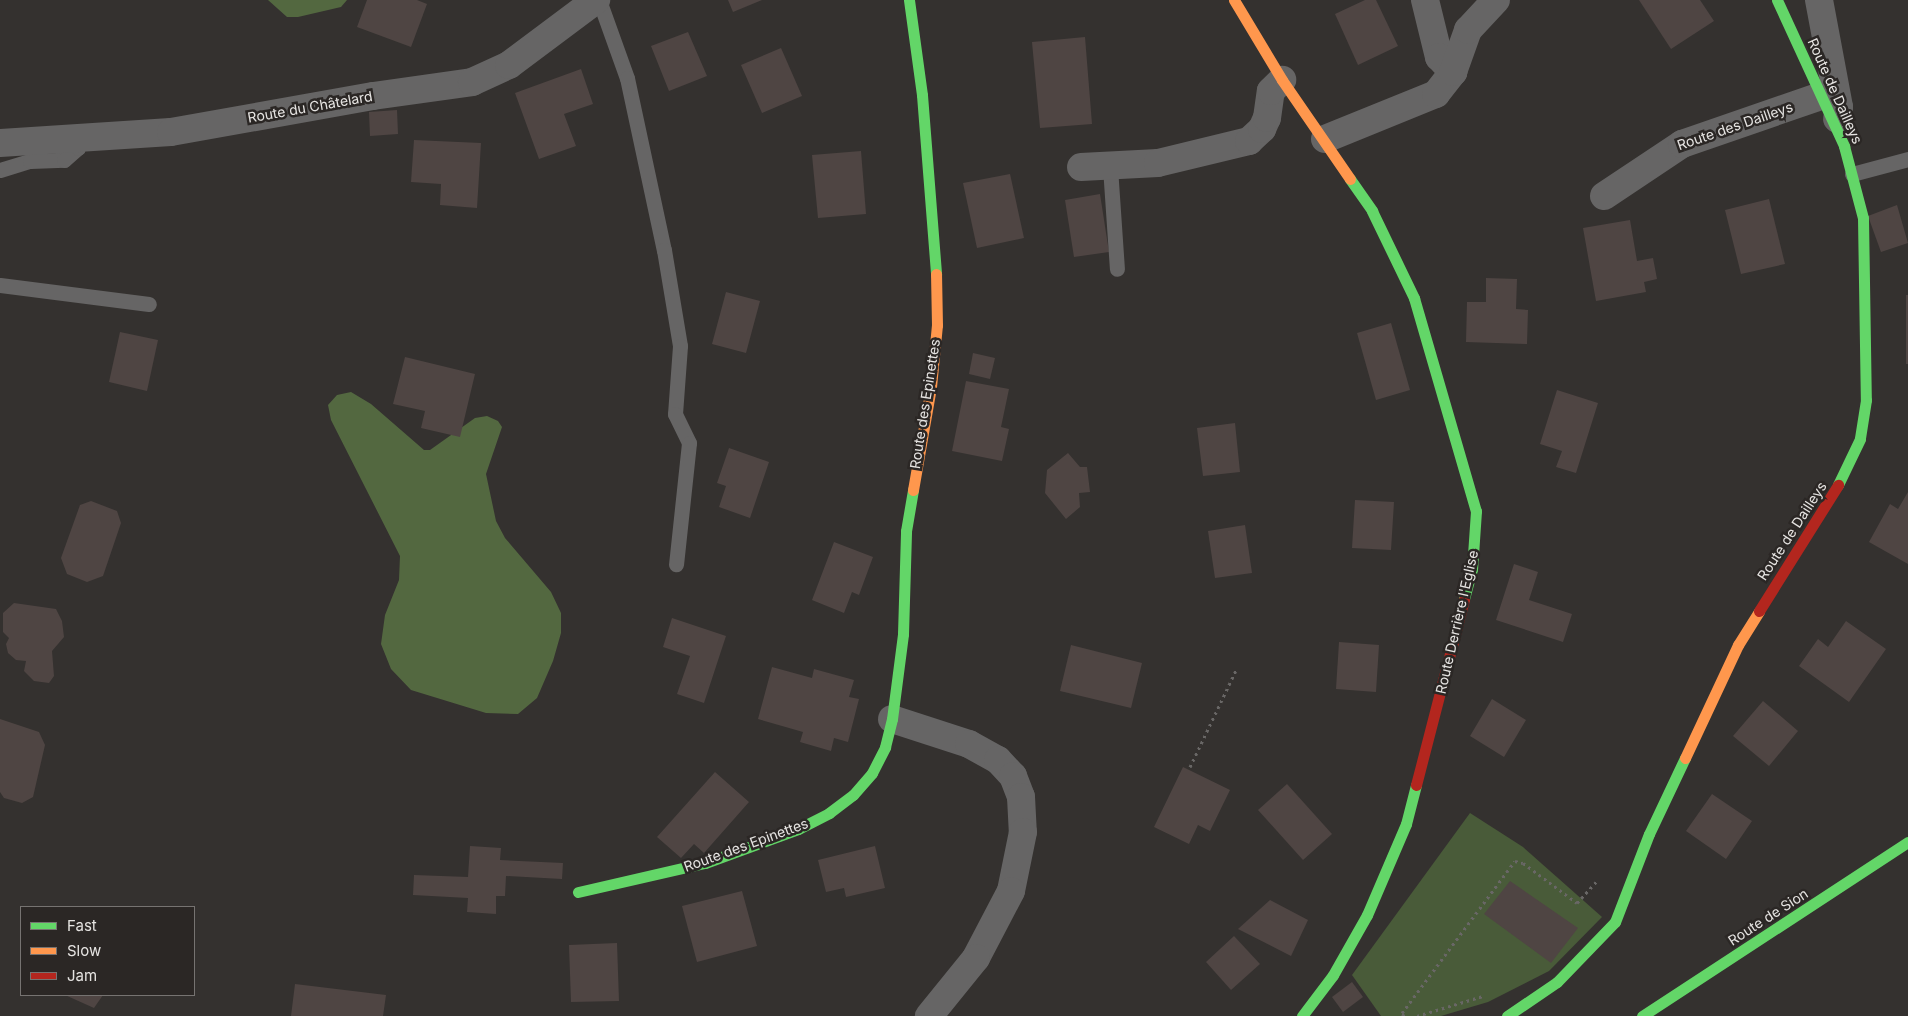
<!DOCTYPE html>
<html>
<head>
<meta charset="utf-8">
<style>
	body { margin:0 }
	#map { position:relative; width:1908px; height:1016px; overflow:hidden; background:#34312f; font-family:Inter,sans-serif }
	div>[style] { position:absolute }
	.green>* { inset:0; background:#495b39 }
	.forest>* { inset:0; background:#536840 }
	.building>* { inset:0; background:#4f4543 }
	.path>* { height:3px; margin-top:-1.5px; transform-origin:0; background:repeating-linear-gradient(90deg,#696766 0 2.5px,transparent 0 6.5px) }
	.lane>* { height:15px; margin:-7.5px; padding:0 7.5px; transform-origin:7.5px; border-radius:7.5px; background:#666565 }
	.street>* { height:28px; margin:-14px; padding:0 14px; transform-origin:14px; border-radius:14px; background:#666565 }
	.fast>* { height:11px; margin:-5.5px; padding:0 5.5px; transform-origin:5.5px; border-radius:5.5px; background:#63d668 }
	.slow>* { height:11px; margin:-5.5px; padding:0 5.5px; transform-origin:5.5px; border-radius:5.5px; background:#ff974d }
	.jam>* { height:11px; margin:-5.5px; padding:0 5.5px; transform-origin:5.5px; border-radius:5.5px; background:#b3261e }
	span { translate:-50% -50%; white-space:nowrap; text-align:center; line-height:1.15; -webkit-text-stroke:5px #2b2725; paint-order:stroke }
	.street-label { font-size:14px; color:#e6e4e2 }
	.legend { position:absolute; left:20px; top:906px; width:175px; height:90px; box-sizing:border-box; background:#2b2725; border:1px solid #767371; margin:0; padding:6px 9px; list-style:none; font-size:15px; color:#e6e4e2 }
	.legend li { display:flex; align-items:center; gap:10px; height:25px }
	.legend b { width:25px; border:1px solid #767371 }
</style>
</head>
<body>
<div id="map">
	<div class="green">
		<i style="clip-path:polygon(1470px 813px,1523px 847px,1602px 917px,1549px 971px,1488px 1002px,1441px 1016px,1381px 1016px,1352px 975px)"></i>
	</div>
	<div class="forest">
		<i style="clip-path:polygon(268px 0,347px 0,341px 7px,298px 17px,287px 17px)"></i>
		<i style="clip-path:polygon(351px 392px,371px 404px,424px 450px,430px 450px,475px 418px,487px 416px,498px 421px,502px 427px,486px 474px,496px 521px,505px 538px,551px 592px,561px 613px,561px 633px,553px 661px,537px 698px,518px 714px,486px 713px,411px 690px,391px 669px,381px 644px,385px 615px,399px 580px,400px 556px,331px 420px,328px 405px,337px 395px)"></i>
	</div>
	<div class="building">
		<i style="clip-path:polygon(367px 0,417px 0,427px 4px,411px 47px,357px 27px)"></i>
		<i style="clip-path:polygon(728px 0,762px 0,733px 12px)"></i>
		<i style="clip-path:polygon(1365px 0,1376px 0,1398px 46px,1358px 65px,1335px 14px)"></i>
		<i style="clip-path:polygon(1639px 0,1700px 0,1714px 21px,1671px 49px)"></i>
		<i style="clip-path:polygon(688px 32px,707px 76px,669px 91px,651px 46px)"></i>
		<i style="clip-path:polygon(1085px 37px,1092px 124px,1040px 128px,1032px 42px)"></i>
		<i style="clip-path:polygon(781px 48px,802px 96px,762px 113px,741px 65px)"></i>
		<i style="clip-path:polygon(581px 69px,593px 104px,564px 114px,576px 146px,539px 159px,515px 93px)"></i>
		<i style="clip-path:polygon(397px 110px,398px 134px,370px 136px,369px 112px)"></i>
		<i style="clip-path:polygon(414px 140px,481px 143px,477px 208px,440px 205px,441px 184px,411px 182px)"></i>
		<i style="clip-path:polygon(861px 151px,866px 214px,818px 218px,812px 155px)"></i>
		<i style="clip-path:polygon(1010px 174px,1024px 238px,977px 248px,963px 183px)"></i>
		<i style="clip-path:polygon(1100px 194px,1109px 252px,1074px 257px,1065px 200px)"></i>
		<i style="clip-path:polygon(1769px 199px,1785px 264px,1741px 274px,1725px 210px)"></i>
		<i style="clip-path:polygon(1897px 205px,1908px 243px,1881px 252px,1868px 216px)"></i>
		<i style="clip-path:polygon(1630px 220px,1637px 261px,1653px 258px,1657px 279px,1644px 282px,1646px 292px,1596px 301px,1583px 228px)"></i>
		<i style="clip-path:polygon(1486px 278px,1517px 279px,1516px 309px,1528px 310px,1527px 344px,1466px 342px,1467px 302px,1486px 302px)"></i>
		<i style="clip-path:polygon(726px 292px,760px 301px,746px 353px,712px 344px)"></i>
		<i style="clip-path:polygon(1906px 295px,1908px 295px,1908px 364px,1906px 364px)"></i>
		<i style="clip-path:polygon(1391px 323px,1410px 390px,1376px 400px,1357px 333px)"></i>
		<i style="clip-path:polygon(120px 332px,158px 340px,147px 391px,109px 382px)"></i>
		<i style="clip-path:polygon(973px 353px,995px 358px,990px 379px,969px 374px)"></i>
		<i style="clip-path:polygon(405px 357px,475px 374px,460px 437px,421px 428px,425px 411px,393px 404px)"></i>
		<i style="clip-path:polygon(966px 381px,1009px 389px,1001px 427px,1009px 429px,1002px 461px,952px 451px)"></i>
		<i style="clip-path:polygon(1557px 390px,1598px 403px,1576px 473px,1556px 467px,1562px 451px,1540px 444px)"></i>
		<i style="clip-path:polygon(1235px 423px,1240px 472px,1203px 476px,1197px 428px)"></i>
		<i style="clip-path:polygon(729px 448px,769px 462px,750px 518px,719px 507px,726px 486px,717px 483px)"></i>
		<i style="clip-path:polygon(1068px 453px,1080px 467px,1087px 467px,1090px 492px,1079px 493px,1080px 507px,1066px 519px,1045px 493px,1047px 470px)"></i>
		<i style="clip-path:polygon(1908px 492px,1908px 564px,1869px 542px,1890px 504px,1898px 509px)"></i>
		<i style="clip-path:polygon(1355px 500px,1394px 502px,1391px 550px,1352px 548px)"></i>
		<i style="clip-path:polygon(91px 501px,117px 511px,121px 523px,103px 576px,87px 582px,67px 574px,61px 558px,80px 505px)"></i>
		<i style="clip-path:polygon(1245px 525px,1252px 573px,1215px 578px,1208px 531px)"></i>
		<i style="clip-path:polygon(834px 542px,873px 557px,859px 595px,852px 592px,844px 613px,812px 600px)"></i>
		<i style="clip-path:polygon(1514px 564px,1538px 572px,1529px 600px,1572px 614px,1563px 642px,1496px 620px)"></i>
		<i style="clip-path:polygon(14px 603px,56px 609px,62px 621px,64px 637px,52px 651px,54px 676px,49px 683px,34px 681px,24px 671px,26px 661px,16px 660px,8px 653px,6px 644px,9px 638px,3px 632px,3px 613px)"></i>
		<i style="clip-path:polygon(672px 618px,726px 636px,704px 703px,677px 694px,690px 656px,663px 647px)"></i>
		<i style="clip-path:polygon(1846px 621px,1886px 649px,1849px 702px,1799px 666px,1818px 639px,1828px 647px)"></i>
		<i style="clip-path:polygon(1339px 642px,1379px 645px,1376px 692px,1336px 689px)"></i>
		<i style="clip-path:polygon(1071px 645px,1142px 663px,1131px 708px,1060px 691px)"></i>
		<i style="clip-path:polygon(772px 667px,812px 678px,814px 669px,854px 680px,849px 697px,859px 699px,848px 742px,834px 738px,831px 751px,800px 742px,803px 732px,758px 719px)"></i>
		<i style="clip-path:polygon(1492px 699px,1526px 720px,1504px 757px,1470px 736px)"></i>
		<i style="clip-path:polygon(1763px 701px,1798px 731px,1769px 766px,1733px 736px)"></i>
		<i style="clip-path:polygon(0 719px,39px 732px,45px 745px,33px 797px,22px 803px,4px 798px,0 792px)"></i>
		<i style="clip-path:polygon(1183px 767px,1230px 790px,1210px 831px,1198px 825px,1189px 844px,1154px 827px)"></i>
		<i style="clip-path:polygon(715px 772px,749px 802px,704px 853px,694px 844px,681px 858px,657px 837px)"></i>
		<i style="clip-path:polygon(1287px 784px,1332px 834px,1303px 860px,1258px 810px)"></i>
		<i style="clip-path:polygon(1712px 794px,1752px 821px,1726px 859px,1686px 831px)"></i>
		<i style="clip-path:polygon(470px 846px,501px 848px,500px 860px,563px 863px,562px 879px,506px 876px,505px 896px,496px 896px,496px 914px,467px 912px,468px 898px,413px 895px,414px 875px,468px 877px)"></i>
		<i style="clip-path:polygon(875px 846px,885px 888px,846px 897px,844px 888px,826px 892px,818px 860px)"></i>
		<i style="clip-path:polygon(1510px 881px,1578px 928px,1551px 963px,1484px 914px)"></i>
		<i style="clip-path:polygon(742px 891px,757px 946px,697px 962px,682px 906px)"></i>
		<i style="clip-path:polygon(1270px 900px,1308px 920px,1291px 956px,1238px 929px)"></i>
		<i style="clip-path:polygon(1234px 936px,1260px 964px,1231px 990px,1206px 962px)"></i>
		<i style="clip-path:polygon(617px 943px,619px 1001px,571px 1002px,569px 945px)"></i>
		<i style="clip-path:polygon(1352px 982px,1363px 997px,1343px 1012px,1332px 997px)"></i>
		<i style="clip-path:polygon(295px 984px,386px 995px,383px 1016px,291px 1016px)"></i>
		<i style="clip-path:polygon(65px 995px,103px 995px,94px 1008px)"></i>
	</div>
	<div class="path">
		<i style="left:1190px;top:767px;width:110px;rotate:-64.6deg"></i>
		<i style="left:1404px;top:1016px;width:4px;rotate:-124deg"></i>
		<i style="left:1402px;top:1013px;width:189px;rotate:-53.4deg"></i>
		<i style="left:1515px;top:861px;width:8px;rotate:14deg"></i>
		<i style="left:1523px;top:863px;width:67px;rotate:36.5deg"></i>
		<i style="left:1577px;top:903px;width:30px;rotate:-48deg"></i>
		<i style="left:1417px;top:1016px;width:69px;rotate:-16.9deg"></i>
	</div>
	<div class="lane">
		<i style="left:599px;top:0;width:83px;rotate:70.3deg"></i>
		<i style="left:627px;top:78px;width:176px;rotate:77.9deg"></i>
		<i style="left:664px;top:250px;width:97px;rotate:80.5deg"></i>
		<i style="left:680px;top:346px;width:68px;rotate:94.2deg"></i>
		<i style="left:675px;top:414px;width:32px;rotate:64deg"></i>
		<i style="left:689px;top:443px;width:122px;rotate:96.1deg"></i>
		<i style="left:1110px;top:167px;width:102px;rotate:86.1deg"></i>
		<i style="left:0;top:170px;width:31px;rotate:-17deg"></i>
		<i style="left:30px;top:161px;width:34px;rotate:-2deg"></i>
		<i style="left:64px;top:160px;width:18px;rotate:-41deg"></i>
		<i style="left:78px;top:148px;width:12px;rotate:-81deg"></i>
		<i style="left:1852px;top:174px;width:58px;rotate:-15deg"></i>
		<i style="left:0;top:285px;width:150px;rotate:7.3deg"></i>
	</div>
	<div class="street">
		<i style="left:1425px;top:0;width:59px;rotate:76.2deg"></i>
		<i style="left:1439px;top:57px;width:21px;rotate:47deg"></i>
		<i style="left:1819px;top:0;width:109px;rotate:79.4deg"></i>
		<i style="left:1839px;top:107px;width:12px;rotate:99deg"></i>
		<i style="left:1325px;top:139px;width:120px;rotate:-22.1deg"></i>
		<i style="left:1436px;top:94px;width:28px;rotate:-52deg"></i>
		<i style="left:1453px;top:72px;width:45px;rotate:-70.3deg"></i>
		<i style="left:1468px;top:30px;width:41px;rotate:-47deg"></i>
		<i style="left:0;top:143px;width:171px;rotate:-3.7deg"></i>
		<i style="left:171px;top:132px;width:205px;rotate:-10.1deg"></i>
		<i style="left:373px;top:96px;width:100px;rotate:-8deg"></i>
		<i style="left:472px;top:82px;width:41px;rotate:-24.7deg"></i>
		<i style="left:509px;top:65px;width:109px;rotate:-36.8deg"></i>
		<i style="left:1081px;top:167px;width:77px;rotate:-3deg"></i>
		<i style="left:1158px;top:163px;width:94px;rotate:-13.6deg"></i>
		<i style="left:1249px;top:141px;width:18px;rotate:-43deg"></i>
		<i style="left:1262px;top:129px;width:12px;rotate:-66deg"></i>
		<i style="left:1267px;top:118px;width:27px;rotate:-82deg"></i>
		<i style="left:1271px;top:91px;width:16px;rotate:-45deg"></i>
		<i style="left:1604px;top:196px;width:94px;rotate:-33.7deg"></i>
		<i style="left:1682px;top:144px;width:147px;rotate:-19.1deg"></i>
		<i style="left:892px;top:719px;width:81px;rotate:18deg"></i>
		<i style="left:969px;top:744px;width:33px;rotate:29deg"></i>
		<i style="left:998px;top:760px;width:22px;rotate:47deg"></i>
		<i style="left:1013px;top:776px;width:22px;rotate:69deg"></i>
		<i style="left:1021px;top:797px;width:35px;rotate:87deg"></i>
		<i style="left:1023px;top:832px;width:60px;rotate:101.5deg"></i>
		<i style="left:1011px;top:891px;width:76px;rotate:117.6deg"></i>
		<i style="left:976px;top:958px;width:75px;rotate:129deg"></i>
	</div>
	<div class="fast">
		<i style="left:909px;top:0;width:96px;rotate:82.2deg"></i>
		<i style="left:922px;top:95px;width:180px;rotate:85.5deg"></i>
		<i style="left:1777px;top:0;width:161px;rotate:65.3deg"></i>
		<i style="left:1844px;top:146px;width:74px;rotate:75.2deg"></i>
		<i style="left:1863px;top:218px;width:182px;rotate:89.1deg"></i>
		<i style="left:1866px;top:400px;width:39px;rotate:99deg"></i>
		<i style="left:1860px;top:439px;width:51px;rotate:115.6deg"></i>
		<i style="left:1350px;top:179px;width:39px;rotate:55deg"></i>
		<i style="left:1372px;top:211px;width:97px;rotate:64.2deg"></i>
		<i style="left:1414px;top:298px;width:222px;rotate:73.8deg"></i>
		<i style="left:1476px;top:511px;width:58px;rotate:93.9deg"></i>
		<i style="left:1472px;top:569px;width:31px;rotate:105deg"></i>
		<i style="left:578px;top:892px;width:130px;rotate:-12.9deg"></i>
		<i style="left:705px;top:863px;width:99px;rotate:-20.1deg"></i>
		<i style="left:798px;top:829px;width:35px;rotate:-27deg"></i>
		<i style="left:829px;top:813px;width:30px;rotate:-37deg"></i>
		<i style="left:853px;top:795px;width:29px;rotate:-49deg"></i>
		<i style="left:872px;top:773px;width:29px;rotate:-63deg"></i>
		<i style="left:885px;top:747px;width:29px;rotate:-76deg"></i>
		<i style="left:892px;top:719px;width:86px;rotate:-82.6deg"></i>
		<i style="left:903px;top:634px;width:103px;rotate:-88.3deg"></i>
		<i style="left:906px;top:531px;width:42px;rotate:-80.3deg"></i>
		<i style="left:1302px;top:1016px;width:51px;rotate:-52.9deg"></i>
		<i style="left:1333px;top:975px;width:69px;rotate:-60.5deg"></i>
		<i style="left:1367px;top:915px;width:99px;rotate:-66.8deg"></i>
		<i style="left:1406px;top:824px;width:40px;rotate:-75.6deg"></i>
		<i style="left:1507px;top:1016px;width:60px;rotate:-34.2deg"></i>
		<i style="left:1557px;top:982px;width:83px;rotate:-46deg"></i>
		<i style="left:1615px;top:922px;width:94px;rotate:-68.9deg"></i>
		<i style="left:1649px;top:834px;width:84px;rotate:-64.7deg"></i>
		<i style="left:1642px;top:1016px;width:318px;rotate:-33.2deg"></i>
	</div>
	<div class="slow">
		<i style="left:1234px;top:0;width:93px;rotate:59deg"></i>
		<i style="left:1282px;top:80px;width:120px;rotate:55.5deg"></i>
		<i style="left:913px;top:490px;width:105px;rotate:-80.1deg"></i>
		<i style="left:931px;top:387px;width:62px;rotate:-84.5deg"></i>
		<i style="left:937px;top:325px;width:51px;rotate:-91.1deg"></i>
		<i style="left:1685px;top:758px;width:125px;rotate:-64.9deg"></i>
		<i style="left:1738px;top:645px;width:40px;rotate:-58deg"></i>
	</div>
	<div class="jam">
		<i style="left:1759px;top:611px;width:149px;rotate:-57.9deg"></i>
		<i style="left:1416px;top:785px;width:192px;rotate:-75.5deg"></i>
	</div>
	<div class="street-label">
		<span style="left:1835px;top:91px;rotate:66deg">Route de Dailleys</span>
		<span style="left:310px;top:107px;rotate:-10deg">Route du Châtelard</span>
		<span style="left:1735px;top:126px;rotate:-19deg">Route des Dailleys</span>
		<span style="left:925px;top:404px;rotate:-81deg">Route des Epinettes</span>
		<span style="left:1792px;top:531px;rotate:-57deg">Route de Dailleys</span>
		<span style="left:1457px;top:622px;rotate:-77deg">Route Derrière l'Eglise</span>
		<span style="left:746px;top:845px;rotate:-20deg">Route des Epinettes</span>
		<span style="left:1768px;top:917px;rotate:-33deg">Route de Sion</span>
	</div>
	<ul class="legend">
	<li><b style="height:6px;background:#63d668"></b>Fast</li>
	<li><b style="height:6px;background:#ff974d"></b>Slow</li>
	<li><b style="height:6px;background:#b3261e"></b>Jam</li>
	</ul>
</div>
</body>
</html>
